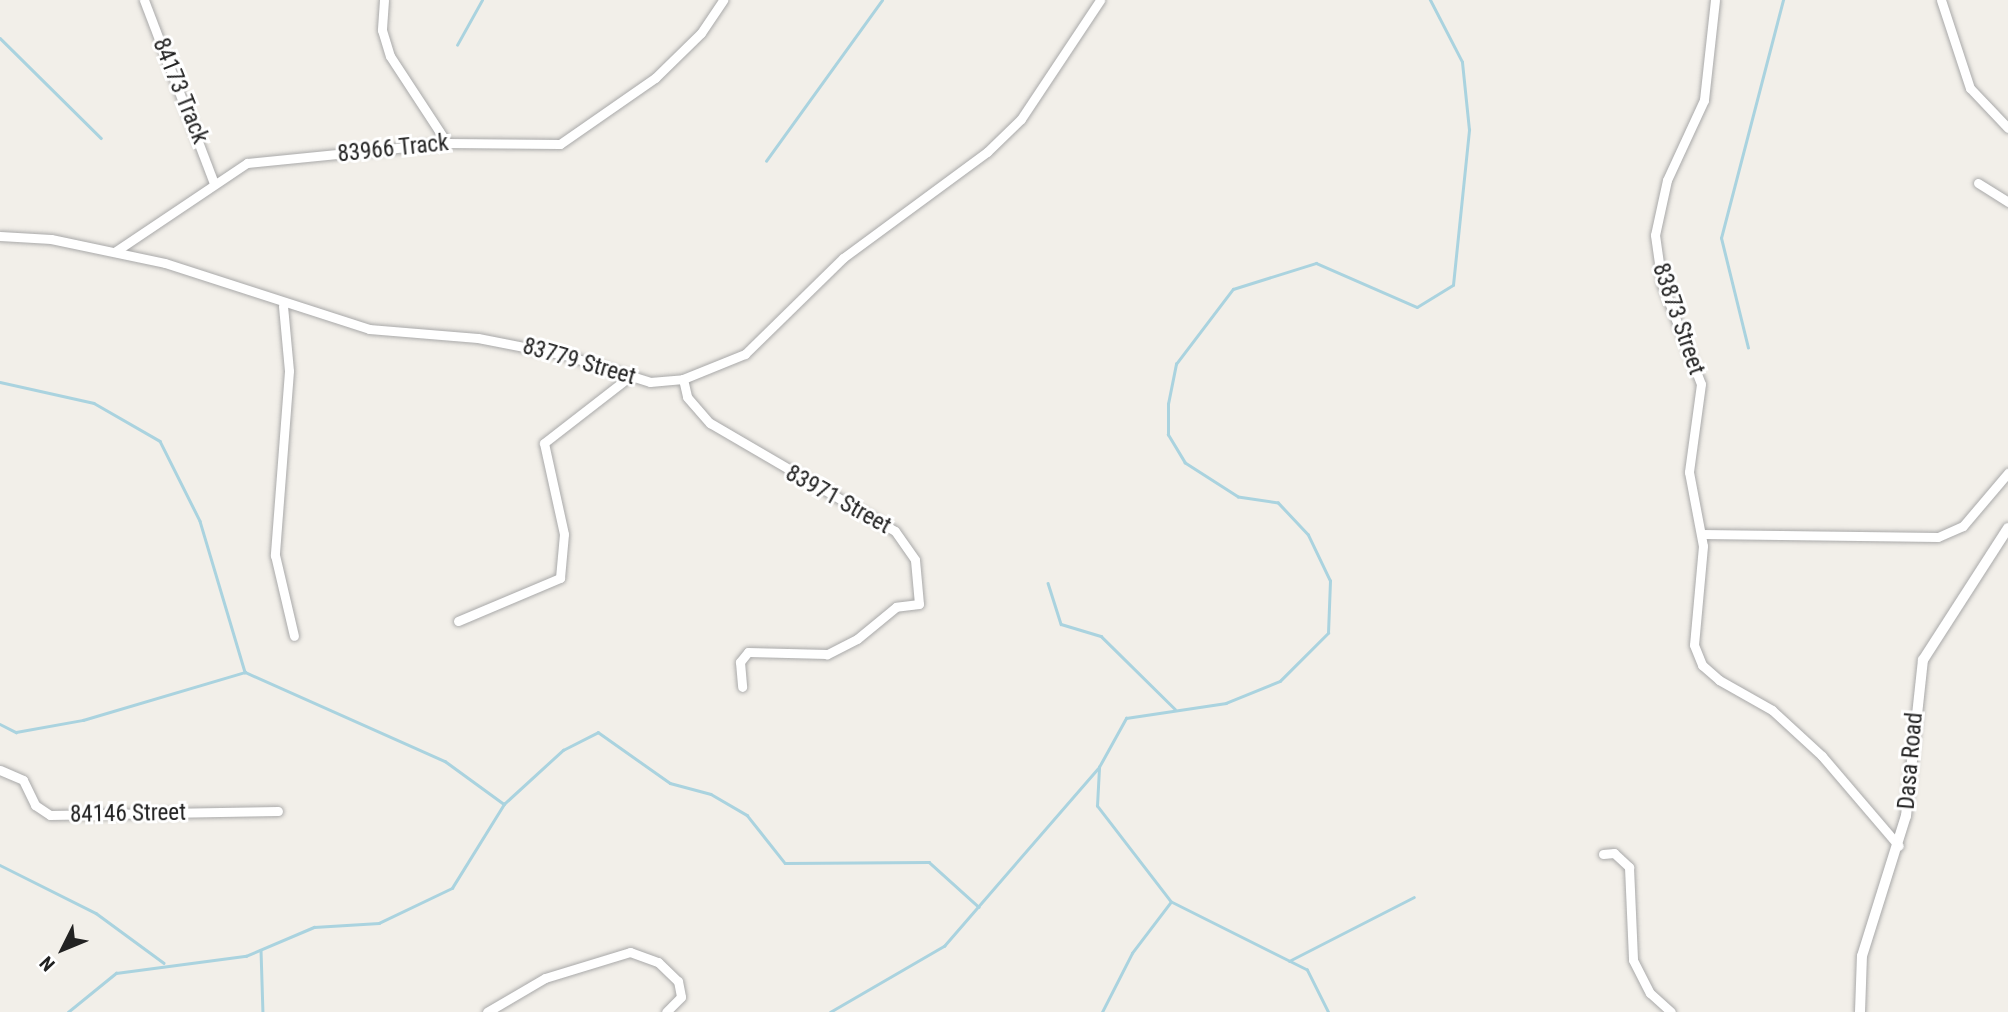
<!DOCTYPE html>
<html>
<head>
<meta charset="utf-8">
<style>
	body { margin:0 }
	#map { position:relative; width:2008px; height:1012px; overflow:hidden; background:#f2efe9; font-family:"Roboto Condensed",sans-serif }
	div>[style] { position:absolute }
	.stream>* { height:2.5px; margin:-1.25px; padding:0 1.25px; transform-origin:1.25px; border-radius:1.25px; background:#aad3df }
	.roads { filter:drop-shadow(0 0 2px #a9a9a9) drop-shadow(0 0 2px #a9a9a9) }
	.minor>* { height:9px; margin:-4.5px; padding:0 4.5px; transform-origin:4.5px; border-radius:4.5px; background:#fff }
	.tertiary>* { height:10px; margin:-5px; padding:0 5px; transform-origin:5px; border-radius:5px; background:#fff }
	span { translate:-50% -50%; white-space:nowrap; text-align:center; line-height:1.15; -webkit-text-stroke:6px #fff; paint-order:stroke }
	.street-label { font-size:23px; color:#222 }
	.north { position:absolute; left:28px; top:914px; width:70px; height:70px; -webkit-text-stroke:5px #fff; paint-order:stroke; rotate:227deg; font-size:19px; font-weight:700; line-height:28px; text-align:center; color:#222 }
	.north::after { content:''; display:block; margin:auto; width:24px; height:32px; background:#222; clip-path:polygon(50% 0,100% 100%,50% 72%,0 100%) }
</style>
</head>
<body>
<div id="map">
	<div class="stream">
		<i style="left:0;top:38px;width:142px;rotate:44.7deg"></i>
		<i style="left:457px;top:45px;width:51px;rotate:-60.9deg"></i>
		<i style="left:766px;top:161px;width:198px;rotate:-54.2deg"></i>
		<i style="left:1748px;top:348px;width:113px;rotate:-103.8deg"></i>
		<i style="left:1721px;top:238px;width:246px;rotate:-75.4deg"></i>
		<i style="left:0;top:382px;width:96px;rotate:12.6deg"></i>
		<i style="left:94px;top:403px;width:76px;rotate:29.9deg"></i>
		<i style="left:160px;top:441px;width:89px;rotate:63.4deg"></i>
		<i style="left:200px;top:521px;width:158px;rotate:73.4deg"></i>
		<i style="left:245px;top:672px;width:219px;rotate:24deg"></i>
		<i style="left:445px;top:761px;width:73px;rotate:36.1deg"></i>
		<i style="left:1048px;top:583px;width:43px;rotate:72.4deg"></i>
		<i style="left:1061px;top:624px;width:42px;rotate:16.7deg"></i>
		<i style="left:1101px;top:636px;width:104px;rotate:44.6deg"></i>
		<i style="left:0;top:724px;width:18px;rotate:27deg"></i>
		<i style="left:16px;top:732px;width:68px;rotate:-10.2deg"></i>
		<i style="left:83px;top:720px;width:169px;rotate:-16.5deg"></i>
		<i style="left:0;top:865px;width:107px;rotate:26.6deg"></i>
		<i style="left:96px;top:913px;width:84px;rotate:36.3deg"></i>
		<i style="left:261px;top:950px;width:62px;rotate:88.2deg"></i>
		<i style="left:1289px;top:961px;width:140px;rotate:-27.1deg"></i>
		<i style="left:68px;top:1012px;width:62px;rotate:-39.1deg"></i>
		<i style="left:116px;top:973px;width:131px;rotate:-7.5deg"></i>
		<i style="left:246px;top:956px;width:74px;rotate:-23.1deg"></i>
		<i style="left:314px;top:927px;width:65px;rotate:-3.5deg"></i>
		<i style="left:379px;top:923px;width:81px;rotate:-25.6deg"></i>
		<i style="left:452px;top:888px;width:99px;rotate:-58.2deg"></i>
		<i style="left:504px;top:804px;width:80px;rotate:-42.5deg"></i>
		<i style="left:563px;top:750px;width:39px;rotate:-27deg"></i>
		<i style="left:598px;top:732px;width:88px;rotate:35.3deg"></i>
		<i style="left:670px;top:783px;width:42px;rotate:15deg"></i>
		<i style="left:711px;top:794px;width:42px;rotate:30.3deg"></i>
		<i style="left:747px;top:815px;width:61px;rotate:51.6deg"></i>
		<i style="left:785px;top:863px;width:144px;rotate:-0.4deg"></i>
		<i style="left:929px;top:862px;width:67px;rotate:42deg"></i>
		<i style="left:830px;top:1012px;width:132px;rotate:-30.1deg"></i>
		<i style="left:944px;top:946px;width:235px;rotate:-49.1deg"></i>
		<i style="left:1102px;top:1012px;width:66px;rotate:-63deg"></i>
		<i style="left:1132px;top:953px;width:63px;rotate:-52.8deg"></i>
		<i style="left:1328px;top:1012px;width:47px;rotate:-116.6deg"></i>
		<i style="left:1307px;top:970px;width:152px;rotate:-153.4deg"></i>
		<i style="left:1171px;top:902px;width:121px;rotate:-127.6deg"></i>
		<i style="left:1097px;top:806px;width:39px;rotate:-87deg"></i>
		<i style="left:1099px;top:767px;width:56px;rotate:-61.1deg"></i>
		<i style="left:1126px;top:718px;width:101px;rotate:-8.5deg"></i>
		<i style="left:1226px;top:703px;width:58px;rotate:-22.2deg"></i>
		<i style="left:1280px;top:681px;width:68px;rotate:-45deg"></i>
		<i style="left:1328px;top:633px;width:52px;rotate:-87.8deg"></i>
		<i style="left:1330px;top:581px;width:51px;rotate:-115.6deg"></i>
		<i style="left:1308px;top:535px;width:44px;rotate:-133.2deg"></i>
		<i style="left:1278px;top:503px;width:40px;rotate:-171.5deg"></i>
		<i style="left:1238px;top:497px;width:63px;rotate:-147.3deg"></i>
		<i style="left:1185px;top:463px;width:33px;rotate:-121deg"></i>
		<i style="left:1168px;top:435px;width:31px;rotate:-90deg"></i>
		<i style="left:1168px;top:404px;width:41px;rotate:-78.7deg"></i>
		<i style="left:1176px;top:364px;width:94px;rotate:-52.8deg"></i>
		<i style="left:1233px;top:289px;width:87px;rotate:-17.4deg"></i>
		<i style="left:1316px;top:263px;width:110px;rotate:23.5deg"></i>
		<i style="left:1417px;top:307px;width:42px;rotate:-31.4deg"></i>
		<i style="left:1453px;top:285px;width:156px;rotate:-84.1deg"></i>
		<i style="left:1469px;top:130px;width:68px;rotate:-95.9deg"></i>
		<i style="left:1462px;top:62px;width:70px;rotate:-117.3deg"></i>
	</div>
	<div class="roads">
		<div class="minor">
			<i style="left:144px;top:0;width:196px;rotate:69.1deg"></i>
			<i style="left:384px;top:0;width:30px;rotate:94deg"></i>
			<i style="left:382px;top:30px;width:27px;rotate:73deg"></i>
			<i style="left:390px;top:56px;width:104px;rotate:56.8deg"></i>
			<i style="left:1715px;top:0;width:101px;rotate:96.3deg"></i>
			<i style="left:1704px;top:100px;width:88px;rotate:114.8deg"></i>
			<i style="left:1667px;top:180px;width:56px;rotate:102.3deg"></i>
			<i style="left:1655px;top:235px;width:49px;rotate:81.9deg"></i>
			<i style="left:1662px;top:284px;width:107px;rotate:68.7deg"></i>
			<i style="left:1701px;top:384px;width:89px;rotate:97.8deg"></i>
			<i style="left:1689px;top:472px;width:75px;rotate:79.3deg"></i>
			<i style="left:1703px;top:546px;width:99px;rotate:95.2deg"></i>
			<i style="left:1694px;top:645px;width:22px;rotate:68deg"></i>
			<i style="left:1702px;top:665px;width:23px;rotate:41deg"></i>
			<i style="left:1719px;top:680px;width:61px;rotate:29.5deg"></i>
			<i style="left:1772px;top:710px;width:68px;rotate:42.6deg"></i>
			<i style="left:1822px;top:756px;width:118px;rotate:49.5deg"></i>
			<i style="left:1941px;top:0;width:93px;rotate:71.8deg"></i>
			<i style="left:1970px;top:88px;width:55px;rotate:46.5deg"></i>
			<i style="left:1978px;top:183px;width:36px;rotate:32deg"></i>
			<i style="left:0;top:236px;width:51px;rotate:3.4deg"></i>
			<i style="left:51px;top:239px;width:116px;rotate:11.9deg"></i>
			<i style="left:165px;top:263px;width:214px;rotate:17.9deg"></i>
			<i style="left:369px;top:329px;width:109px;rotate:4.7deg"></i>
			<i style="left:478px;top:338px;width:89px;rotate:11.1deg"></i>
			<i style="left:565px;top:355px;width:89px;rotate:17.6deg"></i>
			<i style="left:650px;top:382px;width:33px;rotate:-5deg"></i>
			<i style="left:683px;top:379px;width:67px;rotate:-22deg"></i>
			<i style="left:745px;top:354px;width:137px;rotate:-44.4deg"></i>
			<i style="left:843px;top:258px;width:179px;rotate:-36.4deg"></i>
			<i style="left:987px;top:152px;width:47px;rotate:-44.1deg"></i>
			<i style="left:1021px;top:119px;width:143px;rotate:-56.4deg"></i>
			<i style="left:116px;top:251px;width:158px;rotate:-33.9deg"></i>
			<i style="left:247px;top:163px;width:201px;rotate:-5.7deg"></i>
			<i style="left:447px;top:143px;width:113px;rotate:0.5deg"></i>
			<i style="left:560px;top:144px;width:116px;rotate:-34.8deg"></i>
			<i style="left:655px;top:78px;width:64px;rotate:-44.4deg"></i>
			<i style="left:701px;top:33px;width:40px;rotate:-56deg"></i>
			<i style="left:283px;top:306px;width:65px;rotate:84.7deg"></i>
			<i style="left:289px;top:371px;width:185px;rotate:94.4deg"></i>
			<i style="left:275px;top:555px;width:83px;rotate:76.8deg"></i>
			<i style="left:683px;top:379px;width:18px;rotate:77deg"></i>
			<i style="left:687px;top:397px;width:35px;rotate:49deg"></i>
			<i style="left:710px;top:423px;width:214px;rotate:30.3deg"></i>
			<i style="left:895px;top:531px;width:35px;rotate:55deg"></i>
			<i style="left:915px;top:560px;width:44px;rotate:84.8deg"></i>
			<i style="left:919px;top:604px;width:23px;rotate:173deg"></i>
			<i style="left:896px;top:607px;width:50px;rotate:140.6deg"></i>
			<i style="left:857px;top:639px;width:34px;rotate:153deg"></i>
			<i style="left:827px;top:654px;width:79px;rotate:-178.5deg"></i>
			<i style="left:748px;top:652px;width:13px;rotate:129deg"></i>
			<i style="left:740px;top:662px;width:25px;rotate:85deg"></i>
			<i style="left:1702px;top:534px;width:236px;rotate:0.7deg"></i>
			<i style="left:1938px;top:537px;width:27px;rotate:-24deg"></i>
			<i style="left:1963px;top:526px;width:70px;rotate:-49.7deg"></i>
			<i style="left:458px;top:621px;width:111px;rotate:-22.9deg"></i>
			<i style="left:560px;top:578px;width:44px;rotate:-84.8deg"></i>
			<i style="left:564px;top:534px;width:93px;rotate:-102.4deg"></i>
			<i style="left:544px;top:443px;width:108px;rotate:-37.8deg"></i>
			<i style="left:0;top:770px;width:25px;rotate:23deg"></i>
			<i style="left:23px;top:780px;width:28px;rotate:64deg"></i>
			<i style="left:35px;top:805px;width:18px;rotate:34deg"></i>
			<i style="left:50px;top:815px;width:228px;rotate:-1deg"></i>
			<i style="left:1603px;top:854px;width:11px;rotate:-5deg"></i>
			<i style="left:1614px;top:853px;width:21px;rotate:43deg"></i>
			<i style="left:1629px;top:867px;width:93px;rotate:87.5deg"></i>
			<i style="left:1633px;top:960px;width:37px;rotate:63deg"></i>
			<i style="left:1650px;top:993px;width:28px;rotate:42deg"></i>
			<i style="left:487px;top:1012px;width:67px;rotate:-30.4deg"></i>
			<i style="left:545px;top:978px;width:89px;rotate:-17deg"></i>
			<i style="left:630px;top:952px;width:30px;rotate:20deg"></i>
			<i style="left:658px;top:962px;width:28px;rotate:44deg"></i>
			<i style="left:678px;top:981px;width:16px;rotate:79deg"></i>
			<i style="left:681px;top:997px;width:21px;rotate:135deg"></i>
		</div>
		<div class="tertiary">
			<i style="left:1860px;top:1012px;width:56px;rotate:-88deg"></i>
			<i style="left:1862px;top:956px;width:147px;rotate:-72.6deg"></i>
			<i style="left:1906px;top:816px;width:157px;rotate:-83.8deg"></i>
			<i style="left:1923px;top:660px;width:157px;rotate:-57.2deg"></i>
		</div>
	</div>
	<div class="street-label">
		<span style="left:180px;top:91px;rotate:68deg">84173 Track</span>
		<span style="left:393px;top:149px;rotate:-6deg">83966 Track</span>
		<span style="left:1678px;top:319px;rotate:71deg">83873 Street</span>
		<span style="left:579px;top:362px;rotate:16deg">83779 Street</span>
		<span style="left:838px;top:500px;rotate:29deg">83971 Street</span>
		<span style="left:1911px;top:761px;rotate:-85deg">Dasa Road</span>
		<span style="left:128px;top:814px;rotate:-1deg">84146 Street</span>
	</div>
	<div class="north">N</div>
</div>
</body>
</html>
